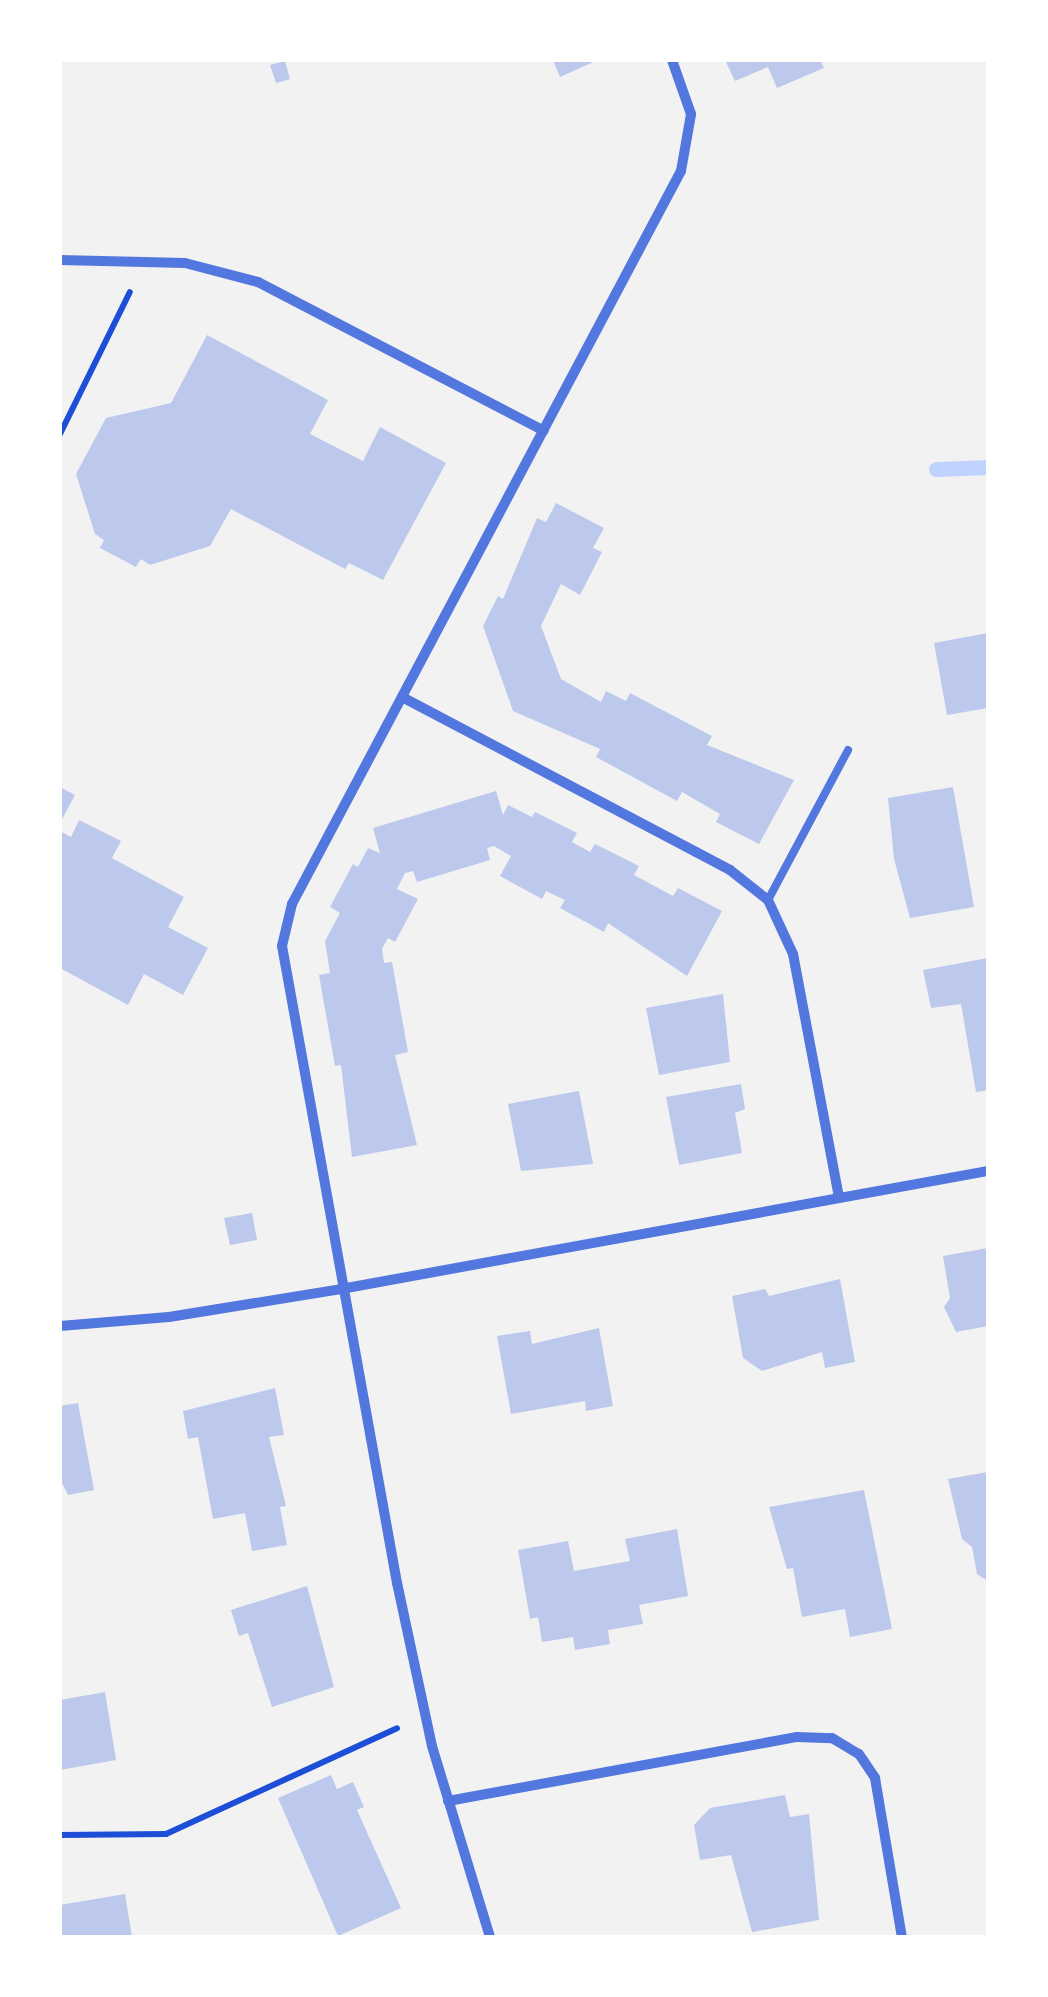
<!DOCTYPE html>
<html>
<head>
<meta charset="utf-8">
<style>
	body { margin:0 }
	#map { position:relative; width:1048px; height:1997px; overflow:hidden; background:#f2f2f2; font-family:"Fira Sans Condensed",sans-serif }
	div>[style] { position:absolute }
	.stream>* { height:15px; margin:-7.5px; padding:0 7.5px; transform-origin:7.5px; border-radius:7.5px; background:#bfd3fe }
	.building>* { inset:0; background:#bdc9ec }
	.path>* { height:6px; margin:-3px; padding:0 3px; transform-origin:3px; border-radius:3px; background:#1d4ed8 }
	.service>* { height:8px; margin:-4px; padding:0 4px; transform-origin:4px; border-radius:4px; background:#5277de }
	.minor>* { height:10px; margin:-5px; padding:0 5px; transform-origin:5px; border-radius:5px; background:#5277de }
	span { translate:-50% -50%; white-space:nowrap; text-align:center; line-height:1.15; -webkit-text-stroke:9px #fff; paint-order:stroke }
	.frame { position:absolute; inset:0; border:62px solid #fff; pointer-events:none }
</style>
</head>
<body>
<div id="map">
	<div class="stream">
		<i style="left:936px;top:469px;width:52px;rotate:-2.2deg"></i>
	</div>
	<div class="building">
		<i style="clip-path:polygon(553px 60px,598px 60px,560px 77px)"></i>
		<i style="clip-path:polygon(725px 60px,820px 60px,824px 68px,777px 88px,768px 67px,735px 81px)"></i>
		<i style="clip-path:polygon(285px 61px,290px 79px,276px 83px,270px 65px)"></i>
		<i style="clip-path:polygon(207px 335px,328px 400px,310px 434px,363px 461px,380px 427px,446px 463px,383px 580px,349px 563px,345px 569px,231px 509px,210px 546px,150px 565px,141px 559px,136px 567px,100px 548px,104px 540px,95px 534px,76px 474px,106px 418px,171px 403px)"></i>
		<i style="clip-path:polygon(556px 503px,604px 528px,593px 548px,602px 552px,580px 595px,561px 584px,541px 626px,561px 679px,601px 702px,606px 691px,626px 701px,630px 693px,712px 736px,707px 745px,794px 780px,759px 844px,716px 822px,720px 814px,682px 792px,677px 801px,596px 757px,600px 749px,513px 711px,483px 626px,498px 596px,503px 599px,537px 518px,546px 522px)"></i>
		<i style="clip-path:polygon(988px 633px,988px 708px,947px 715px,934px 643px)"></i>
		<i style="clip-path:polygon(60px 787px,75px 795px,60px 823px)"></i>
		<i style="clip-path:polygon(953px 787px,974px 907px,910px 918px,894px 859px,888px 798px)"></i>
		<i style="clip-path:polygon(496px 791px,503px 815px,508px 805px,532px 817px,535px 812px,577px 833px,572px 842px,590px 852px,595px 844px,639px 866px,634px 875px,673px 896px,678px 888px,722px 911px,687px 976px,608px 923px,604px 932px,560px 908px,565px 900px,546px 891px,542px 899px,500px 876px,511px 856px,494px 846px,487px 848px,490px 860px,417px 882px,413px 871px,405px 873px,397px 889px,418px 899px,395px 942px,388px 938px,382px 949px,384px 963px,392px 962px,408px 1052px,395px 1055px,417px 1145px,352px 1157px,341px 1065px,335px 1066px,319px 975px,330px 973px,325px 941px,340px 913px,330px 907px,353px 864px,358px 867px,368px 848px,380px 853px,373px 828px)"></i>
		<i style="clip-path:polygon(79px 820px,121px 841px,112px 858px,184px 897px,168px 927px,208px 948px,183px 995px,144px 974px,128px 1005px,60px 968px,60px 831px,71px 837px)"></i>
		<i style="clip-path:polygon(988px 958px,988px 1090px,976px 1092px,961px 1004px,931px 1008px,923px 970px)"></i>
		<i style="clip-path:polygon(723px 994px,730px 1062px,659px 1075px,646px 1008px)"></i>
		<i style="clip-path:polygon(741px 1084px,745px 1109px,735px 1113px,742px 1153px,679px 1165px,666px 1097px)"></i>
		<i style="clip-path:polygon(579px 1091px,593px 1164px,521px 1171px,508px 1104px)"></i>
		<i style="clip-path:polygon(252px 1213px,257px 1240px,230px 1245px,224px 1218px)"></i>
		<i style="clip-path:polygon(988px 1248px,988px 1326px,956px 1332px,944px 1307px,950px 1298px,943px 1256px)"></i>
		<i style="clip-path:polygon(840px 1279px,855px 1362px,825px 1368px,822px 1352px,762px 1371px,743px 1358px,732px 1296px,765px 1289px,769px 1296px)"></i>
		<i style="clip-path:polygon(599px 1328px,613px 1406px,586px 1411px,585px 1401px,511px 1414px,497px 1336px,530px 1331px,532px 1344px)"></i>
		<i style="clip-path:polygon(275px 1388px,284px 1435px,269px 1437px,286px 1506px,280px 1507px,287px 1545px,252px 1551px,245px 1513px,213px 1519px,198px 1437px,188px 1439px,183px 1411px)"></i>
		<i style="clip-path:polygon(78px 1403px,94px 1490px,68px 1495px,60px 1479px,60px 1406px)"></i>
		<i style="clip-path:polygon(988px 1472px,988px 1581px,977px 1574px,972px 1547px,962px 1539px,948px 1479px)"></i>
		<i style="clip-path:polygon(864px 1490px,892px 1629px,850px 1637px,845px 1609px,802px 1617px,793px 1568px,787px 1569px,769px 1507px)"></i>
		<i style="clip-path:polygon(677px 1529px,688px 1596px,639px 1605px,643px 1624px,608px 1630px,610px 1644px,575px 1650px,573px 1637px,542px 1642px,538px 1617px,530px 1619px,518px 1550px,568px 1541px,574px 1571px,630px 1561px,625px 1539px)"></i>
		<i style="clip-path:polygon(307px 1586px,334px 1687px,272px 1707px,248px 1633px,239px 1636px,231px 1610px)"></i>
		<i style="clip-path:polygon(105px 1692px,116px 1760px,60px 1770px,60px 1700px)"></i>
		<i style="clip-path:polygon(331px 1775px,337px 1789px,353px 1782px,364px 1807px,357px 1810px,401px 1908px,338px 1936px,278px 1798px)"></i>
		<i style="clip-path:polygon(785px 1795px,790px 1817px,809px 1814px,819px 1920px,752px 1932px,731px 1855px,700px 1860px,694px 1825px,710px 1808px)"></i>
		<i style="clip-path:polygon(125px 1894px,132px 1937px,60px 1937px,60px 1905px)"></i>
	</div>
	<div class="path">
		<i style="left:60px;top:434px;width:158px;rotate:-63.8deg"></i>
		<i style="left:60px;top:1835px;width:106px;rotate:-0.5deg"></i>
		<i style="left:166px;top:1834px;width:254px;rotate:-24.6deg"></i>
	</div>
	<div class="service">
		<i style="left:768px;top:900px;width:170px;rotate:-61.9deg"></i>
	</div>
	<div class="minor">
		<i style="left:60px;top:260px;width:125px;rotate:1.4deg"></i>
		<i style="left:185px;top:263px;width:75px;rotate:14.6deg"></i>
		<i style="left:258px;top:282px;width:322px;rotate:27.5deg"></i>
		<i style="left:402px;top:697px;width:371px;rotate:27.8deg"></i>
		<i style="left:730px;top:870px;width:48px;rotate:38.3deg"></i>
		<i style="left:768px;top:900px;width:60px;rotate:65.2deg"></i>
		<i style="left:793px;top:954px;width:248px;rotate:79.3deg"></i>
		<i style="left:60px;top:1326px;width:109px;rotate:-4.7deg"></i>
		<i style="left:169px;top:1317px;width:174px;rotate:-9.2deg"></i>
		<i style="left:341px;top:1289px;width:658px;rotate:-10.34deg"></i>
		<i style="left:448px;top:1801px;width:355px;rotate:-10.4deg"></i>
		<i style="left:797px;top:1737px;width:35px;rotate:2deg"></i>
		<i style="left:832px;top:1738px;width:31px;rotate:31deg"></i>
		<i style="left:859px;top:1754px;width:29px;rotate:56deg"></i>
		<i style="left:875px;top:1778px;width:161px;rotate:80.4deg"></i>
		<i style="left:490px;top:1937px;width:200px;rotate:-106.9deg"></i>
		<i style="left:432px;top:1746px;width:167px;rotate:-102.1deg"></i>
		<i style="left:397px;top:1583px;width:647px;rotate:-100.23deg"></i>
		<i style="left:282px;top:946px;width:43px;rotate:-76.6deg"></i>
		<i style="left:292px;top:904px;width:830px;rotate:-62.05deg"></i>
		<i style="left:681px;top:171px;width:58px;rotate:-80deg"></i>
		<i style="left:691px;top:114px;width:57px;rotate:-109.4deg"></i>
	</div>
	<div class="frame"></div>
</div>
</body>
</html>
